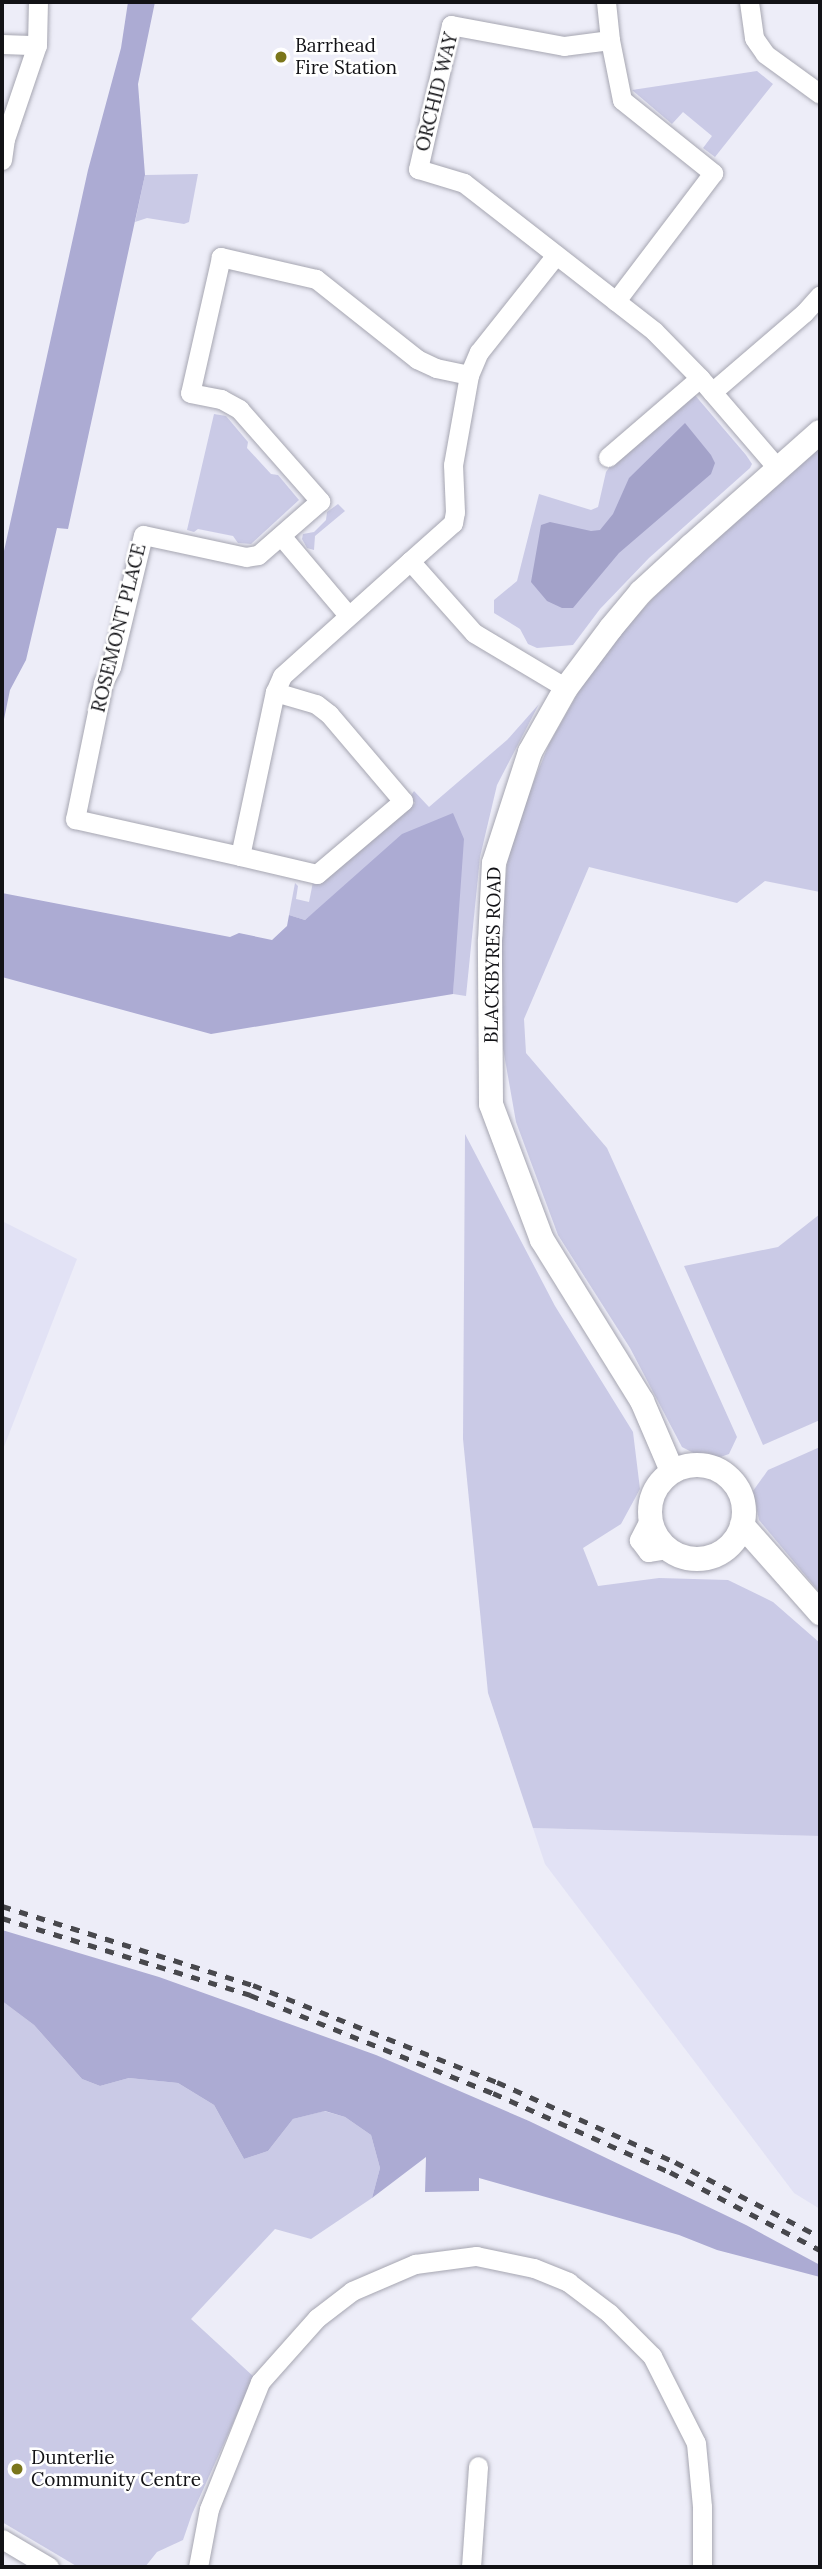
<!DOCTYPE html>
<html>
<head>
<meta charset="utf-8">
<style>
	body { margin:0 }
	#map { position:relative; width:822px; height:2569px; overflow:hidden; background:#ededf8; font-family:Lora,serif }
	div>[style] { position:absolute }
	.built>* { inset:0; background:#e2e2f5 }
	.green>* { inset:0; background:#cacae6 }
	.forest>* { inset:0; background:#acabd3 }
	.water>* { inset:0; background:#a3a2c9 }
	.roads { filter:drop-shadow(0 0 2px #a6a6b1) drop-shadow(0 0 2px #a6a6b1) }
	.minor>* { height:19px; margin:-9.5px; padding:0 9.5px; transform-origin:9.5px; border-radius:9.5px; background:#fff }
	.tertiary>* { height:24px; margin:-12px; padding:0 12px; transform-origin:12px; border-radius:12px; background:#fff }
	.tertiary>.ring { margin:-12px; padding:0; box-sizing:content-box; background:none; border:24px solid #fff; border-radius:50% }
	.rail>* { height:5px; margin-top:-2.5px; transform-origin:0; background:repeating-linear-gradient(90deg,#48484d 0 9px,transparent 0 18px) }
	.dots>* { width:19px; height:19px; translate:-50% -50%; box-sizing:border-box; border:4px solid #fff; border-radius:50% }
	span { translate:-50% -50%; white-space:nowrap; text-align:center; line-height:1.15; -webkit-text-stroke:5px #fff; paint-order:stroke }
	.poi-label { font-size:19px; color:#121216 }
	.left { translate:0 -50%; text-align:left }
	.street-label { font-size:19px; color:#121216 }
	.frame { position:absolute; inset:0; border:4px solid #121216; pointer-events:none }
</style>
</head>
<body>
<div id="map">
	<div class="built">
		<i style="clip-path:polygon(2px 1221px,77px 1259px,2px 1452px)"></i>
		<i style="clip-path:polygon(533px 1828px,820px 1836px,820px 2209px,794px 2193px,545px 1864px)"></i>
	</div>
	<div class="green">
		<i style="clip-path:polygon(757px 71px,773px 84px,715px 157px,703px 148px,712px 136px,683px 112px,672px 124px,632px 90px)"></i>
		<i style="clip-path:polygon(198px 174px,189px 222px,184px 224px,147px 218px,135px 222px,145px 175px)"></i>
		<i style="clip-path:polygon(694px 394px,746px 455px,752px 464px,750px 468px,649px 558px,600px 609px,573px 645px,537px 648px,528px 644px,520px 629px,494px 613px,494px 600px,517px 581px,539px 494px,591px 510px,598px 507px,606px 472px,611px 465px)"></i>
		<i style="clip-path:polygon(214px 414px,226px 416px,248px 442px,247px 448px,271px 474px,278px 475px,299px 500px,251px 544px,238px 543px,233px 536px,198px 529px,194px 532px,187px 530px)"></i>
		<i style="clip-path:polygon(820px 444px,820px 892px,765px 881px,737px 903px,589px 867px,524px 1019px,526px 1053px,607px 1148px,737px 1437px,729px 1454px,709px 1461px,682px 1447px,630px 1348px,558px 1235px,516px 1122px,500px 1031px,500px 926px,510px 840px,549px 744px,599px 656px,685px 564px)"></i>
		<i style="clip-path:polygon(338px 504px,345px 511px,315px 536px,314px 550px,307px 548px,302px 539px,303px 534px,314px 532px,326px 520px,327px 512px)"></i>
		<i style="clip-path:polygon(539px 704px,497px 785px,480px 857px,466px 996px,453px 994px,456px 923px,352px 882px,305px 920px,289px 915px,295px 883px,298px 886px,296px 899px,309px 902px,313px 882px,321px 883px,415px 803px,410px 797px,414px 791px,429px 807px,507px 740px)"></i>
		<i style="clip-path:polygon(465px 1134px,555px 1306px,633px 1432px,640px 1489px,621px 1524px,583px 1548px,598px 1586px,659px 1578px,728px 1580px,773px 1602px,820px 1643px,820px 1836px,533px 1828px,488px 1693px,463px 1439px)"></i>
		<i style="clip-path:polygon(820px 1214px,820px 1420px,763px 1445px,684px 1266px,778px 1247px)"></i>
		<i style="clip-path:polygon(820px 1447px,820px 1593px,759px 1520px,753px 1491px,768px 1470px)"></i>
		<i style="clip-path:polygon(2px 2001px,34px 2025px,82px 2079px,100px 2086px,129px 2078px,178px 2083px,214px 2105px,244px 2159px,268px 2151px,293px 2119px,324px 2111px,345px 2117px,371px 2135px,380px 2168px,372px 2198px,311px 2239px,275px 2229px,191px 2319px,254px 2377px,192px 2514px,183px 2540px,157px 2552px,145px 2567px,78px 2567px,2px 2522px)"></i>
	</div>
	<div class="forest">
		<i style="clip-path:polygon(128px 2px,155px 2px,138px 84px,145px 175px,68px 529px,57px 528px,26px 660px,10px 690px,2px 729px,2px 560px,88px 170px,121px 48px)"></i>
		<i style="clip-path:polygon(453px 813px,464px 839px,453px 994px,211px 1034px,2px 977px,2px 893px,230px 937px,239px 933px,272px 940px,287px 926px,289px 915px,305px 920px,402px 834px)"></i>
		<i style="clip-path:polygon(2px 1930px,159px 1977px,376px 2055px,529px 2121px,746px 2225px,820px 2265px,820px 2277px,717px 2250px,679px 2235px,479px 2178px,479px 2191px,425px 2192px,426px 2157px,372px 2198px,380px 2168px,371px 2135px,345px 2117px,325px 2111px,293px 2119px,268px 2151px,244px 2159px,214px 2105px,178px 2083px,129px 2078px,100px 2086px,82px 2079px,34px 2025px,2px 2001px)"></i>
	</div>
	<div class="water">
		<i style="clip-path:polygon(685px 423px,711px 455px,715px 463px,711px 474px,619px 553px,573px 608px,562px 608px,547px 601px,531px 582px,541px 525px,550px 522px,591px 531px,600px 530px,613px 514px,629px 478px)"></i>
	</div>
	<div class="roads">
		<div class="minor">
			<i style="left:606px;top:2px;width:38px;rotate:84deg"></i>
			<i style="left:610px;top:40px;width:46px;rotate:172.6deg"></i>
			<i style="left:564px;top:46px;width:115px;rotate:-169.5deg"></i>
			<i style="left:451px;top:25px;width:148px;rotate:102.9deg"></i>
			<i style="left:418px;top:169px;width:48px;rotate:16.9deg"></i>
			<i style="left:464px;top:183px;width:241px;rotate:37.9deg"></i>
			<i style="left:654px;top:331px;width:66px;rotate:45.6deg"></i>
			<i style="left:700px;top:378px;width:121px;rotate:49.3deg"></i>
			<i style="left:749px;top:2px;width:36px;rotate:82deg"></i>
			<i style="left:754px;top:38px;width:19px;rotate:55deg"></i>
			<i style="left:765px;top:54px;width:68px;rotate:36deg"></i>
			<i style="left:610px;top:40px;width:61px;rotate:78.7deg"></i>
			<i style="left:622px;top:100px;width:117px;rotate:38.7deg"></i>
			<i style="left:713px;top:173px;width:161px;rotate:127.2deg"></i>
			<i style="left:2px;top:44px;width:35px;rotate:2deg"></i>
			<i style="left:2px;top:160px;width:21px;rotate:-82deg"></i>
			<i style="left:5px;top:139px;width:99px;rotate:-71.2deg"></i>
			<i style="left:37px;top:45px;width:43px;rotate:-88.7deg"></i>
			<i style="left:469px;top:375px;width:25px;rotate:-67deg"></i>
			<i style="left:479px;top:352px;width:124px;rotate:-51.6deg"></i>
			<i style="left:712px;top:392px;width:121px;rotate:-40.7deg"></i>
			<i style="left:804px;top:313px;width:24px;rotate:-48deg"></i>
			<i style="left:608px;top:457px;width:121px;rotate:-40.7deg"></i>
			<i style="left:282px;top:537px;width:102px;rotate:49.8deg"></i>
			<i style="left:410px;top:561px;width:57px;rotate:-41.5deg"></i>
			<i style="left:453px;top:523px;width:11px;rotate:-80deg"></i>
			<i style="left:455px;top:512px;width:47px;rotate:-92.4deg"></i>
			<i style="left:453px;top:465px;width:91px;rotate:-79.9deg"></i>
			<i style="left:469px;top:375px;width:34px;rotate:-168deg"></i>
			<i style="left:436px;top:368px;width:21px;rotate:-155deg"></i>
			<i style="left:417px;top:359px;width:129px;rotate:-141.6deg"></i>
			<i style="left:316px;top:279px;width:98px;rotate:-167deg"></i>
			<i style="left:221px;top:257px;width:139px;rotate:102.8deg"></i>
			<i style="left:190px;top:393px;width:32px;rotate:11deg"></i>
			<i style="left:221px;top:399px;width:21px;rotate:29deg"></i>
			<i style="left:239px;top:409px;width:123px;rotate:48.6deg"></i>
			<i style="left:320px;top:501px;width:82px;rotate:138.9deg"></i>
			<i style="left:258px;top:555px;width:12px;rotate:171deg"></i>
			<i style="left:246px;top:557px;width:105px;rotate:-167.9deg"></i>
			<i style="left:143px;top:535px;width:136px;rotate:103.6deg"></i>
			<i style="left:111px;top:667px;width:18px;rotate:117deg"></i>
			<i style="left:103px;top:683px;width:139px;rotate:101.6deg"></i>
			<i style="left:75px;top:819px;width:169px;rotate:12.6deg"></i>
			<i style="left:240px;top:856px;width:168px;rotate:-78deg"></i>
			<i style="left:275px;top:692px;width:17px;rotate:-66deg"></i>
			<i style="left:282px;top:676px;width:172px;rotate:-41.9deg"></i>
			<i style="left:410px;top:561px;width:96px;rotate:48.4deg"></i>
			<i style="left:474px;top:633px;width:107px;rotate:30.9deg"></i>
			<i style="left:240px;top:856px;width:79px;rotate:13.2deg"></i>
			<i style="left:317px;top:874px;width:113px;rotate:-40.3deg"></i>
			<i style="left:403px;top:801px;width:114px;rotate:-130.4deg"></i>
			<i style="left:329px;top:714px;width:16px;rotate:-142deg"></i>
			<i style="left:316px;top:704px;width:43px;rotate:-163.7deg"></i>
			<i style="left:651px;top:1516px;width:27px;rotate:117deg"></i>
			<i style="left:639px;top:1540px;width:15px;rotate:53deg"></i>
			<i style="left:648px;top:1552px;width:20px;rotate:-9deg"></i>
			<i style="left:2px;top:2539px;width:55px;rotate:30.8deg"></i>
			<i style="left:198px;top:2567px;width:59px;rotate:-79.3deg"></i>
			<i style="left:209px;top:2509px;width:137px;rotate:-68.1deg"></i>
			<i style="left:260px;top:2382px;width:86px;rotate:-48.3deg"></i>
			<i style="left:317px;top:2318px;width:44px;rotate:-37.6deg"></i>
			<i style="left:352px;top:2291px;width:69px;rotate:-23.2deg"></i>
			<i style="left:415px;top:2264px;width:62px;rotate:-7.5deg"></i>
			<i style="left:476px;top:2256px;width:59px;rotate:11.7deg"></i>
			<i style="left:534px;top:2268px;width:37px;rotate:22deg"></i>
			<i style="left:568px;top:2282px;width:51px;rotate:37.1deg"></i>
			<i style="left:609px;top:2313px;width:61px;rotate:45deg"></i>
			<i style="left:652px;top:2356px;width:97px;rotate:63.2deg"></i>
			<i style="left:696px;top:2443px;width:64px;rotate:84.6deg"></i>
			<i style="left:702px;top:2507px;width:60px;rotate:90deg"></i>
			<i style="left:471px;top:2567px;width:101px;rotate:-86deg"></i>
		</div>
		<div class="tertiary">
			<i class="ring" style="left:650px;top:1465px;width:70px;height:70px"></i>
			<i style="left:672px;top:1471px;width:76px;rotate:-113.2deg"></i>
			<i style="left:642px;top:1401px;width:190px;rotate:-121.8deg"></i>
			<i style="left:542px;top:1240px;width:145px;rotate:-110.6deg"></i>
			<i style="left:491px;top:1104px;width:163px;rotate:-90.4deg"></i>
			<i style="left:490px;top:941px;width:78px;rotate:-87.1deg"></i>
			<i style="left:494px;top:863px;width:117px;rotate:-72deg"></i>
			<i style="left:530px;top:752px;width:73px;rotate:-60.6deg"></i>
			<i style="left:566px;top:688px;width:75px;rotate:-53.1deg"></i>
			<i style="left:611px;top:628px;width:47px;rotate:-50.2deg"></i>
			<i style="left:641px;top:592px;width:68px;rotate:-42.6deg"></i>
			<i style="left:691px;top:546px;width:172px;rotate:-41.5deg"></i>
			<i style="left:742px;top:1525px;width:118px;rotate:48.4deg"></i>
		</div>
	</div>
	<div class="rail">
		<i style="left:2px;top:1906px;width:263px;rotate:17.5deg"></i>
		<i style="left:253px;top:1985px;width:263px;rotate:21.7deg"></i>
		<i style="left:497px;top:2082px;width:195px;rotate:24.2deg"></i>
		<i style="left:675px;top:2162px;width:163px;rotate:27.3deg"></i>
		<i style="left:2px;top:1918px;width:260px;rotate:17.2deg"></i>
		<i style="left:250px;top:1995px;width:262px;rotate:22deg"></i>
		<i style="left:493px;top:2093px;width:194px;rotate:24.1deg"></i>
		<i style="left:670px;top:2172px;width:169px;rotate:27.5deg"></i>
	</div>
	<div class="dots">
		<i style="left:281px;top:57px;background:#7b761b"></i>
		<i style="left:17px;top:2469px;background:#7b761b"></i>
	</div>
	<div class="poi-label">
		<span class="left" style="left:295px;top:57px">Barrhead<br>Fire Station</span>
		<span class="left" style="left:31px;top:2469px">Dunterlie<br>Community Centre</span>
	</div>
	<div class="street-label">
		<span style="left:437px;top:92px;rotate:-76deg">ORCHID WAY</span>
		<span style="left:119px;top:628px;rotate:-76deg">ROSEMONT PLACE</span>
		<span style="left:493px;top:955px;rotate:-89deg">BLACKBYRES ROAD</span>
	</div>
	<div class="frame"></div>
</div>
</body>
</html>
